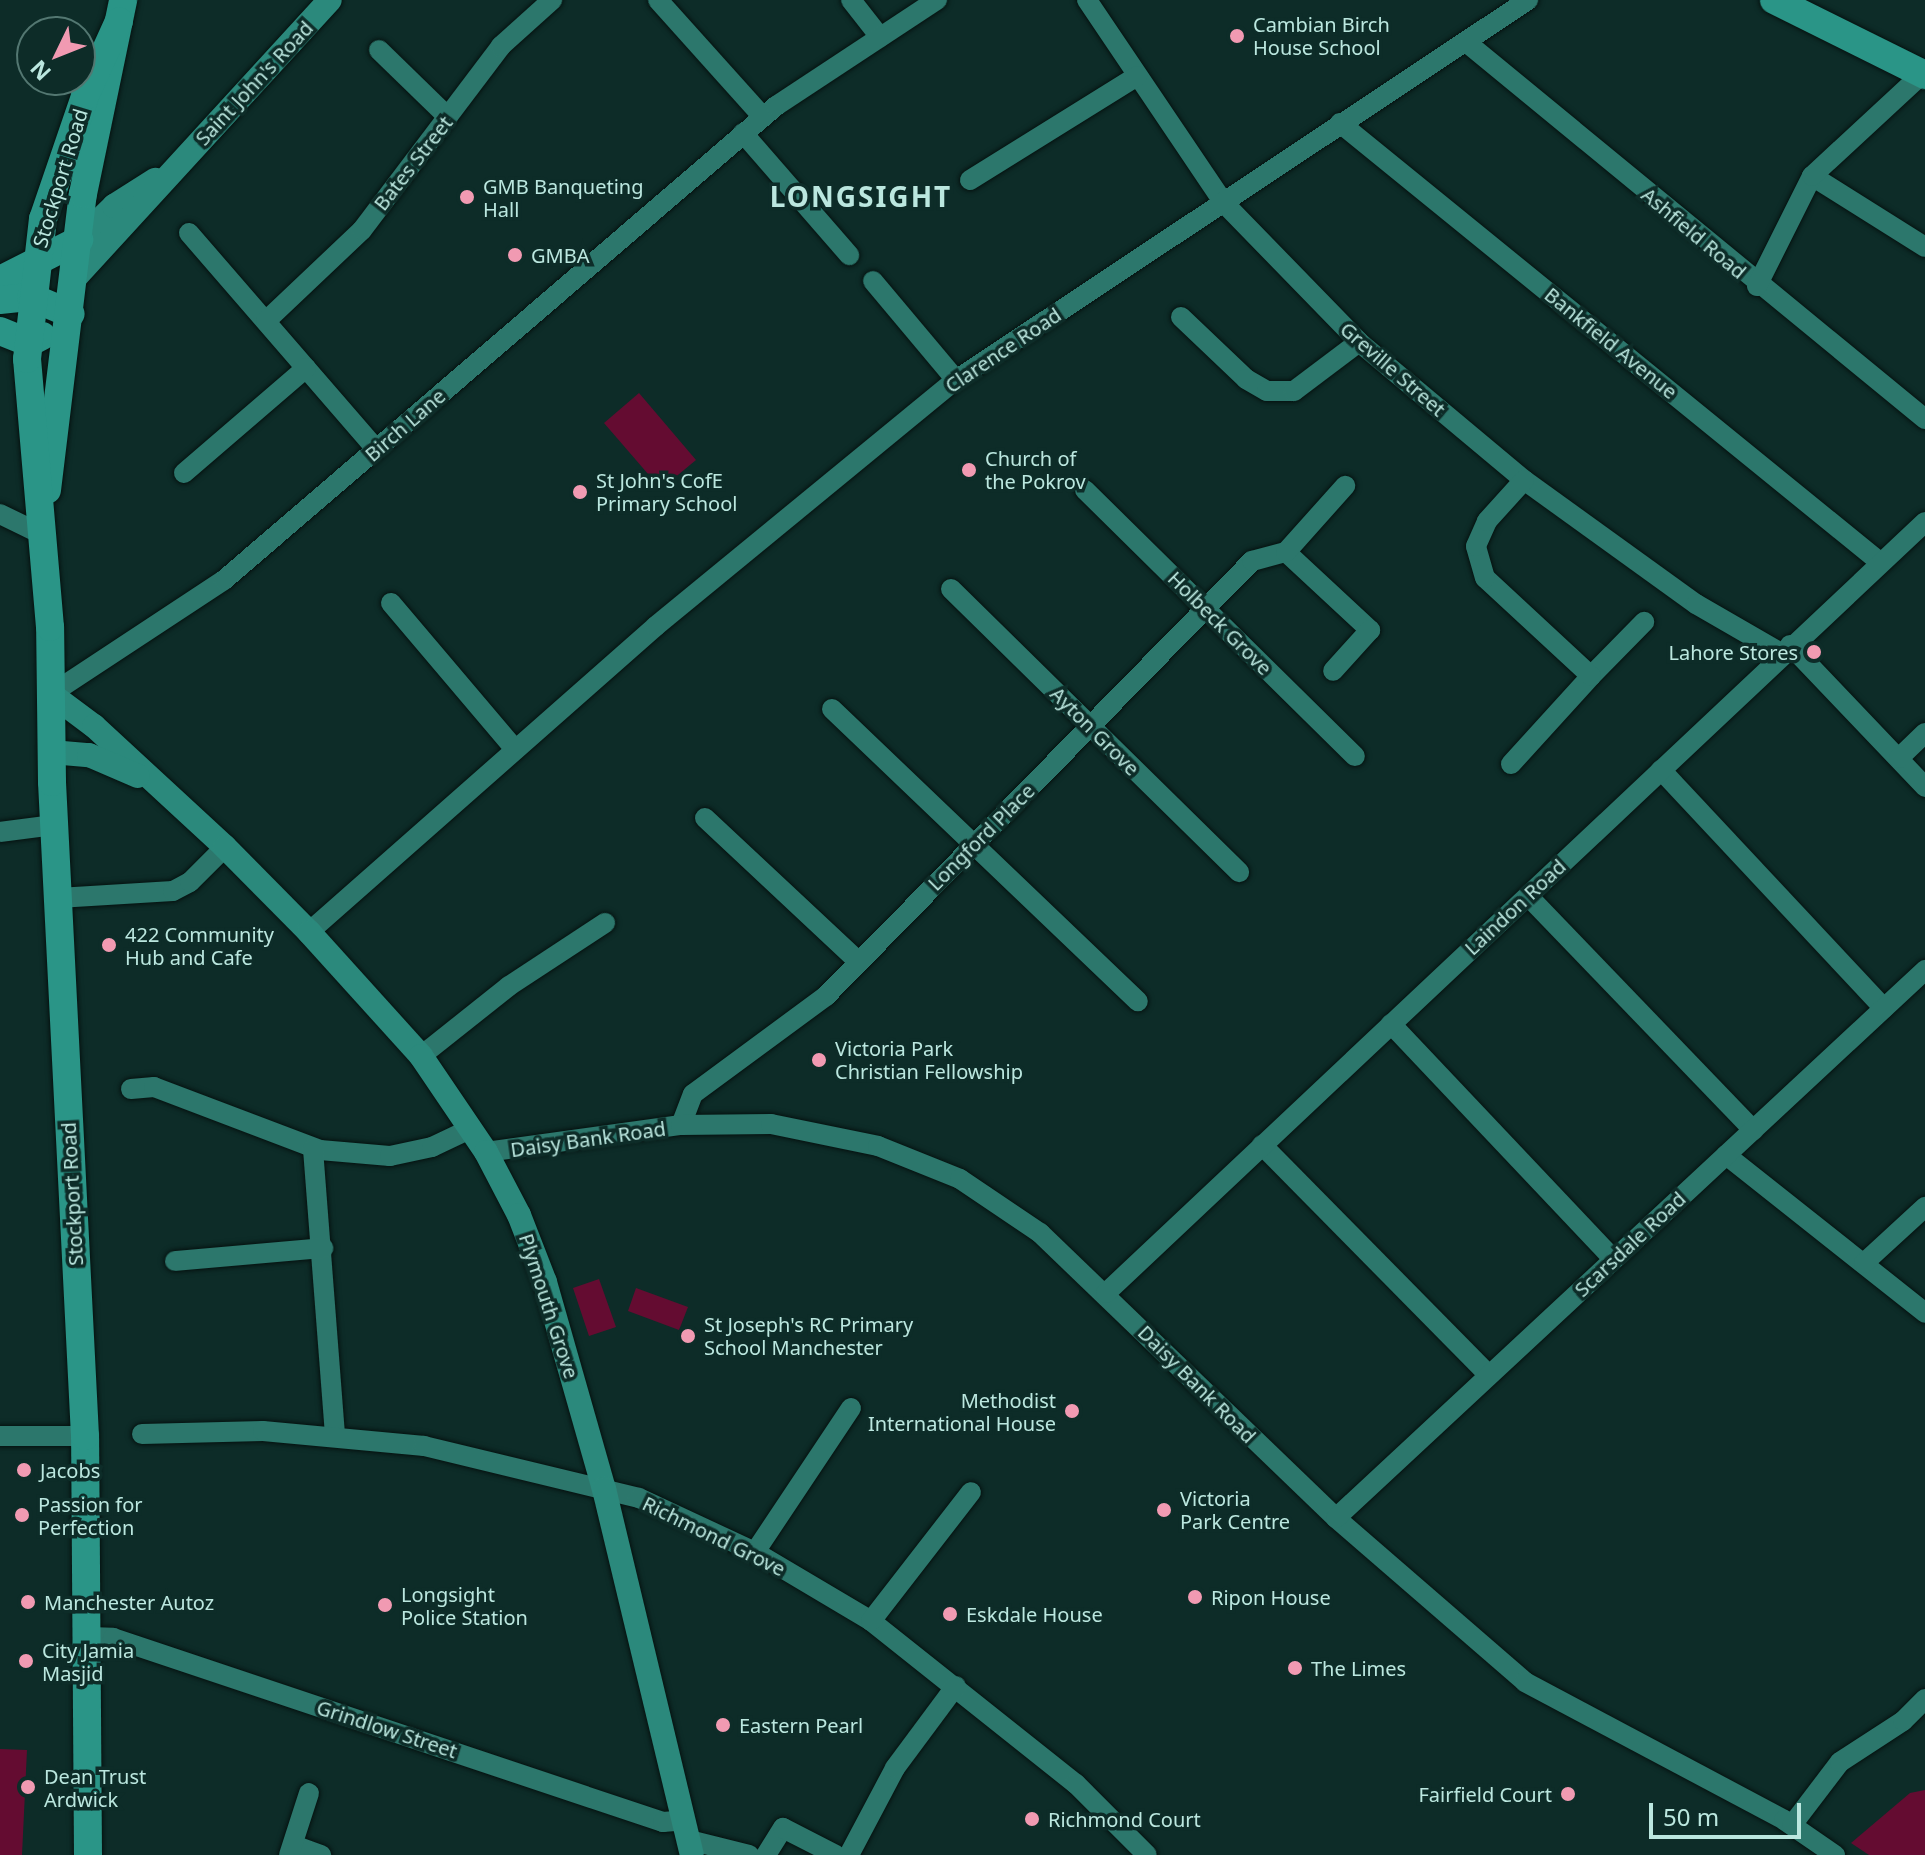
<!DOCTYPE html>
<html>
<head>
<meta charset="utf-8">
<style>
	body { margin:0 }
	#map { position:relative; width:1925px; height:1855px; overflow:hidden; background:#0d2c28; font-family:"Noto Sans",sans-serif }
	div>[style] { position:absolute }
	.green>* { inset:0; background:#640c31 }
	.roads { filter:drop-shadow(0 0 2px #061210) drop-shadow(0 0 2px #061210) }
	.minor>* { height:20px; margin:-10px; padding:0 10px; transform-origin:10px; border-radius:10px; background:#2c776c }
	.major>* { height:24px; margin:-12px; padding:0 12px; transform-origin:12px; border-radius:12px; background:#2b897c }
	.highway>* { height:28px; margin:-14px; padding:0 14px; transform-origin:14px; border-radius:14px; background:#2a9587 }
	.dots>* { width:22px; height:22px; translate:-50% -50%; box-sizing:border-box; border:4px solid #0d2c28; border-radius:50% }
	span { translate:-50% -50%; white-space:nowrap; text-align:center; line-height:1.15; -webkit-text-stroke:7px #0d2c28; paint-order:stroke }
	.poi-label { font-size:20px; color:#bbe7df }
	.left { translate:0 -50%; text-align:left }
	.right { translate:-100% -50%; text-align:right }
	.street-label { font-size:20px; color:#bbe7df }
	.district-label { font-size:28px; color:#bbe7df; font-weight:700; letter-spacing:2px }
	.north { position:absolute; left:16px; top:16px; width:80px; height:80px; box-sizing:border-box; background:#0d2c28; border:2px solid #537771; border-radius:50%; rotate:227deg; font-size:22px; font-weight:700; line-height:32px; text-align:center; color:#bbe7df }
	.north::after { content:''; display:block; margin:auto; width:28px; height:36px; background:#f19ab2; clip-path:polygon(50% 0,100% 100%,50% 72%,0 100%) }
	.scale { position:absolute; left:1649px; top:1803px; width:152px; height:36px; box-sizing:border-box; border:4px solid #bbe7df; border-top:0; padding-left:10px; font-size:24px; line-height:28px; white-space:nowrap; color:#bbe7df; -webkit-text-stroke:6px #0d2c28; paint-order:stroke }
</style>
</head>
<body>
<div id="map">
	<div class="green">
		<i style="clip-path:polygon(639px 393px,696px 460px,661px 489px,604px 423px)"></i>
		<i style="clip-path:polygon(599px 1279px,616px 1327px,589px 1336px,573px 1288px)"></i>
		<i style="clip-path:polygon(636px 1288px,688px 1307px,679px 1330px,628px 1311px)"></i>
		<i style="clip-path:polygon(0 1749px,27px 1750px,22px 1855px,0 1855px)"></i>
		<i style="clip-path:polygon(1925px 1790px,1925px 1855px,1869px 1855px,1851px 1843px,1910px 1793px)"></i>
	</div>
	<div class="roads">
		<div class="minor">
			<i style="left:658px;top:0;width:157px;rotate:48.1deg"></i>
			<i style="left:851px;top:0;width:47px;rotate:51.9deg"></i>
			<i style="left:1087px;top:0;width:244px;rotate:56deg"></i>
			<i style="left:1223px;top:202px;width:195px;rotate:45.8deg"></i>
			<i style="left:1359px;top:342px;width:215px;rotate:39.9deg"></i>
			<i style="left:1524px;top:480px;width:212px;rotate:35.8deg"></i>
			<i style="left:1696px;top:604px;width:98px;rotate:30deg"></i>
			<i style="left:1466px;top:42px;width:594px;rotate:39.4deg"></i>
			<i style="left:379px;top:50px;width:96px;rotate:44.2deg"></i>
			<i style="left:1340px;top:123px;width:697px;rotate:39.12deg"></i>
			<i style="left:743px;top:133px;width:162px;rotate:49deg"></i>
			<i style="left:1812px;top:176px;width:133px;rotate:32.1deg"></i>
			<i style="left:970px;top:180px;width:197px;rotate:-31.9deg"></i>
			<i style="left:189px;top:233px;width:286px;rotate:49.1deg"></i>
			<i style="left:873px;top:281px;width:129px;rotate:50deg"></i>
			<i style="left:1757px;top:286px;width:123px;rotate:-63.4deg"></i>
			<i style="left:1812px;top:176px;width:150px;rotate:-42.8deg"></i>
			<i style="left:1181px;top:317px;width:90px;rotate:43.6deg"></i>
			<i style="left:1246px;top:379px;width:24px;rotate:30deg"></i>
			<i style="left:1267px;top:391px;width:27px"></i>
			<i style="left:1294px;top:391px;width:81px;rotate:-37deg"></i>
			<i style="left:266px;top:321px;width:132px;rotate:-43.5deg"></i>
			<i style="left:362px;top:230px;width:231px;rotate:-52.9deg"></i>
			<i style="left:501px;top:46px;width:69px;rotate:-42deg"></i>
			<i style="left:184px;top:473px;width:161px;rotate:-40.7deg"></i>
			<i style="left:1085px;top:490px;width:379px;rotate:44.6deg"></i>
			<i style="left:0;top:514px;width:46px;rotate:26deg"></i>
			<i style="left:1286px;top:552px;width:115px;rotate:42.9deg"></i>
			<i style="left:1370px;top:630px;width:55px;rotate:132.1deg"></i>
			<i style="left:951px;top:589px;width:404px;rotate:44.5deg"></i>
			<i style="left:391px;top:603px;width:192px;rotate:49.7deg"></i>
			<i style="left:1790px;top:645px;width:196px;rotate:46.4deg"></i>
			<i style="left:1591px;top:676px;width:76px;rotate:-45.5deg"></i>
			<i style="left:51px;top:694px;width:207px;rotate:-33.4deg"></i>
			<i style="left:224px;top:580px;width:728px;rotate:-40.65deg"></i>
			<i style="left:776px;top:106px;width:193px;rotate:-33.4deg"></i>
			<i style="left:832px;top:709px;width:423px;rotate:43.7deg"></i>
			<i style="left:1899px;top:758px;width:36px;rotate:-44deg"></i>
			<i style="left:1511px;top:764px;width:119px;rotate:-47.7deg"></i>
			<i style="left:1591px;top:676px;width:144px;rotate:-137.2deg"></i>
			<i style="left:1485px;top:578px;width:33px;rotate:-106deg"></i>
			<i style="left:1476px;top:546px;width:27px;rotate:-66deg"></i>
			<i style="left:1487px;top:521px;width:55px;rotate:-47.9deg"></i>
			<i style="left:1661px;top:770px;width:326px;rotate:46.9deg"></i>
			<i style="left:705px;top:818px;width:211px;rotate:43.1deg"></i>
			<i style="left:0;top:832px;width:54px;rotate:-7.4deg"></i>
			<i style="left:1528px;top:896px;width:325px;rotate:46.1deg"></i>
			<i style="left:58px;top:898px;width:115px;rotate:-3.5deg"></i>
			<i style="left:173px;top:891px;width:19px;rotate:-28deg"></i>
			<i style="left:190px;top:882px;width:49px;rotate:-45deg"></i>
			<i style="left:309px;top:932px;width:463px;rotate:-41.4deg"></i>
			<i style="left:656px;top:626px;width:388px;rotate:-39.4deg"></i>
			<i style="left:956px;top:380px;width:687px;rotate:-33.6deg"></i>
			<i style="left:1391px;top:1024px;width:323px;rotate:46.6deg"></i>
			<i style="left:421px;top:1056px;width:112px;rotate:-38.5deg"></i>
			<i style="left:509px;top:986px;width:115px;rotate:-33.3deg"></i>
			<i style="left:131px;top:1089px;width:23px;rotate:-5deg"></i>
			<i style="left:154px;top:1087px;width:178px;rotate:20.8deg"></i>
			<i style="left:320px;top:1150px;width:70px;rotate:4.9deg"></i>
			<i style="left:390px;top:1156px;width:43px;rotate:-12.1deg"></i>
			<i style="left:432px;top:1147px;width:42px;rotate:-25.3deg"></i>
			<i style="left:681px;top:1125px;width:33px;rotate:-69deg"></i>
			<i style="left:693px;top:1094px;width:165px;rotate:-36.4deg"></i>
			<i style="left:826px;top:996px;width:609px;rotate:-45.6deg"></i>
			<i style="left:1252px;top:561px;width:35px;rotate:-15deg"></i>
			<i style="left:1286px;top:552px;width:89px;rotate:-48.2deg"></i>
			<i style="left:1262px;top:1145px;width:323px;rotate:45.4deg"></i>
			<i style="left:313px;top:1149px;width:287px;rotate:85.6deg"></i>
			<i style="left:486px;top:1152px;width:197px;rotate:-7.9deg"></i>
			<i style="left:681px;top:1125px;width:90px;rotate:-0.6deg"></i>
			<i style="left:771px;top:1124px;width:109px;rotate:11.6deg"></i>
			<i style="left:878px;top:1146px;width:88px;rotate:21.9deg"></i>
			<i style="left:960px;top:1179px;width:97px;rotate:34deg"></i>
			<i style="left:1040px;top:1233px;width:411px;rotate:43.9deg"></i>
			<i style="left:1336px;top:1518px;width:250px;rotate:40.9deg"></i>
			<i style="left:1525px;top:1682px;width:293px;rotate:28deg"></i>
			<i style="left:1784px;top:1820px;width:62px;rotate:34.5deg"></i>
			<i style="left:1726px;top:1155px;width:254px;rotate:38.4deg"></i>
			<i style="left:175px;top:1261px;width:149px;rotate:-5deg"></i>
			<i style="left:1864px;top:1263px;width:83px;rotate:-42.6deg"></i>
			<i style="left:1106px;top:1293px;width:1125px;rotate:-43.27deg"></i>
			<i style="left:142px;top:1434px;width:121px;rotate:-1.4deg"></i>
			<i style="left:263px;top:1431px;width:162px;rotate:5.3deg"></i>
			<i style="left:424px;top:1446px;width:221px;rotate:13.6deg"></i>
			<i style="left:639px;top:1498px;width:128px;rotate:25deg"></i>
			<i style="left:755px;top:1552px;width:135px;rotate:30.7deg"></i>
			<i style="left:871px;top:1621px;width:262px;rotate:38.5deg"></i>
			<i style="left:1076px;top:1784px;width:100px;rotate:45deg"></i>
			<i style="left:0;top:1436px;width:85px"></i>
			<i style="left:1336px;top:1518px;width:805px;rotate:-42.93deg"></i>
			<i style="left:755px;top:1552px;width:173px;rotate:-56.3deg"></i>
			<i style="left:871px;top:1621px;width:163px;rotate:-52.2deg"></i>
			<i style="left:89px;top:1637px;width:24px;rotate:2deg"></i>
			<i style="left:113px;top:1638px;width:580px;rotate:18.5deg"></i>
			<i style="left:663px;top:1822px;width:21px;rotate:-5deg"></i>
			<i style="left:1792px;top:1825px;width:79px;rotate:-52.7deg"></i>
			<i style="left:1840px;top:1762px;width:75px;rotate:-33.1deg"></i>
			<i style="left:1903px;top:1721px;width:31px;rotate:-45deg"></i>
			<i style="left:689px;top:1840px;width:62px;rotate:14deg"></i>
			<i style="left:293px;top:1845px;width:30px;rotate:20deg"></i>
			<i style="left:289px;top:1855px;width:65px;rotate:-72.1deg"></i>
			<i style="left:766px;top:1855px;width:32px;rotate:-58deg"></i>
			<i style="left:783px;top:1828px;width:59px;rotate:27deg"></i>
			<i style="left:849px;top:1855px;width:98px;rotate:-62.1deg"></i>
			<i style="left:895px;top:1768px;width:102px;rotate:-53.4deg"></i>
		</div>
		<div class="major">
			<i style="left:79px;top:240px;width:49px;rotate:-44.2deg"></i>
			<i style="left:114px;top:206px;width:49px;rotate:-32.4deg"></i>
			<i style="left:75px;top:278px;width:377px;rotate:-47.5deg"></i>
			<i style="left:51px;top:694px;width:54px;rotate:36.7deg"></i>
			<i style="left:94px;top:726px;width:178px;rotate:42.7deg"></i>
			<i style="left:225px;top:847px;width:120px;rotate:45.3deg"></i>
			<i style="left:309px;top:932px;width:167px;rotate:47.9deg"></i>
			<i style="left:421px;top:1056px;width:116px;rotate:55.9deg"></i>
			<i style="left:486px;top:1152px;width:71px;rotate:62.4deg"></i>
			<i style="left:519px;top:1215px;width:72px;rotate:68.8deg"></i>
			<i style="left:545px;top:1282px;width:215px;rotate:74.1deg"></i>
			<i style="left:604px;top:1489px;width:376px;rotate:76.5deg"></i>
			<i style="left:51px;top:752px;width:38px;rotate:5deg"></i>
			<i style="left:89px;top:755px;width:53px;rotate:23.2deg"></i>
		</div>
		<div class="highway">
			<i style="left:1774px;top:0;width:169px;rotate:26.4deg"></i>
			<i style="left:0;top:280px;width:89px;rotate:-26.9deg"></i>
			<i style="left:0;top:300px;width:31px;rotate:-6deg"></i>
			<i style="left:31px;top:297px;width:43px;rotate:23deg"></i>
			<i style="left:0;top:331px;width:31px;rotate:22deg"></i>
			<i style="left:29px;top:343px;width:15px;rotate:-28deg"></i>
			<i style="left:47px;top:490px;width:298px;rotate:-83.1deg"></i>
			<i style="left:83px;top:194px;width:198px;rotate:-78.3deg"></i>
			<i style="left:88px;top:1855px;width:419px;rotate:-90.4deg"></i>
			<i style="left:85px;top:1436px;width:655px;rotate:-92.89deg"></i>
			<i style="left:52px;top:782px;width:155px;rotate:-90.7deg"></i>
			<i style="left:50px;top:627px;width:269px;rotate:-94.9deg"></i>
			<i style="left:27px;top:359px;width:141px;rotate:-83.5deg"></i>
			<i style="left:43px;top:219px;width:130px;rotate:-71.1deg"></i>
			<i style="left:85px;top:96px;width:82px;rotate:-65.6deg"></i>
		</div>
	</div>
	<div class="dots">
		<i style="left:1237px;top:36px;background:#f19ab2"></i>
		<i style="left:467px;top:197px;background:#f19ab2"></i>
		<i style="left:515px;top:255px;background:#f19ab2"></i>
		<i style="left:969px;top:470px;background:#f19ab2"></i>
		<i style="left:580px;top:492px;background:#f19ab2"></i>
		<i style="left:1814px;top:652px;background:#f19ab2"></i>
		<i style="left:109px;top:945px;background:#f19ab2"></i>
		<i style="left:819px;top:1060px;background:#f19ab2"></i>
		<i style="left:688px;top:1336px;background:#f19ab2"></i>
		<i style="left:1072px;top:1411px;background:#f19ab2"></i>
		<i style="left:24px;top:1470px;background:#f19ab2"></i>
		<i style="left:1164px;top:1510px;background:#f19ab2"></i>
		<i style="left:22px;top:1515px;background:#f19ab2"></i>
		<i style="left:1195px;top:1597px;background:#f19ab2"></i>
		<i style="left:28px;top:1602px;background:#f19ab2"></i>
		<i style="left:385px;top:1605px;background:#f19ab2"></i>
		<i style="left:950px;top:1614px;background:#f19ab2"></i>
		<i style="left:26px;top:1661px;background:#f19ab2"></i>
		<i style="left:1295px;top:1668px;background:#f19ab2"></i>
		<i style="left:723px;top:1725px;background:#f19ab2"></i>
		<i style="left:28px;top:1787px;background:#f19ab2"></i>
		<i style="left:1568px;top:1794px;background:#f19ab2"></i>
		<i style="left:1032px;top:1819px;background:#f19ab2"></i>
	</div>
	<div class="poi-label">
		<span class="left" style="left:1253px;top:36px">Cambian Birch<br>House School</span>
		<span class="left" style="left:483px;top:198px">GMB Banqueting<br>Hall</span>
		<span class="left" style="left:531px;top:255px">GMBA</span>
		<span class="left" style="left:985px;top:470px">Church of<br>the Pokrov</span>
		<span class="left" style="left:596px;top:492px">St John's CofE<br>Primary School</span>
		<span class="right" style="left:1798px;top:652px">Lahore Stores</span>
		<span class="left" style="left:125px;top:946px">422 Community<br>Hub and Cafe</span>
		<span class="left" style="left:835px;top:1060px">Victoria Park<br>Christian Fellowship</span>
		<span class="left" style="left:704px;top:1336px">St Joseph's RC Primary<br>School Manchester</span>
		<span class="right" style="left:1056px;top:1412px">Methodist<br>International House</span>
		<span class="left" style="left:40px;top:1470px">Jacobs</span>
		<span class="left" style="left:1180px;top:1510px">Victoria<br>Park Centre</span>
		<span class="left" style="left:38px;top:1516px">Passion for<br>Perfection</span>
		<span class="left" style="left:401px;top:1606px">Longsight<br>Police Station</span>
		<span class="left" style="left:1211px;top:1597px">Ripon House</span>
		<span class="left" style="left:44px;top:1602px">Manchester Autoz</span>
		<span class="left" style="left:966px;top:1614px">Eskdale House</span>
		<span class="left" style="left:42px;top:1662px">City Jamia<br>Masjid</span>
		<span class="left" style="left:1311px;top:1668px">The Limes</span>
		<span class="left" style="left:739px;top:1725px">Eastern Pearl</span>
		<span class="left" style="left:44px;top:1788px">Dean Trust<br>Ardwick</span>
		<span class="right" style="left:1552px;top:1794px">Fairfield Court</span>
		<span class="left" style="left:1048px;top:1819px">Richmond Court</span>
	</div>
	<div class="street-label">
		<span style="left:254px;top:83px;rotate:-47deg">Saint John's Road</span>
		<span style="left:413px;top:163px;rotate:-52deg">Bates Street</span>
		<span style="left:60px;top:178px;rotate:-73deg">Stockport Road</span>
		<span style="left:1694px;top:233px;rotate:40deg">Ashfield Road</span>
		<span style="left:1611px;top:343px;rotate:39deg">Bankfield Avenue</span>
		<span style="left:1003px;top:350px;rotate:-34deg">Clarence Road</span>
		<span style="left:1393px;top:369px;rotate:41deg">Greville Street</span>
		<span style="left:405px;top:425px;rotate:-41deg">Birch Lane</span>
		<span style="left:1220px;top:623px;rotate:45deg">Holbeck Grove</span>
		<span style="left:1095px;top:731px;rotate:45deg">Ayton Grove</span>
		<span style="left:981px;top:837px;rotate:-45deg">Longford Place</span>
		<span style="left:1515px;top:907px;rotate:-43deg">Laindon Road</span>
		<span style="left:588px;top:1139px;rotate:-8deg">Daisy Bank Road</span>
		<span style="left:72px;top:1194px;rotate:-93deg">Stockport Road</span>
		<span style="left:1630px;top:1244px;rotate:-43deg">Scarsdale Road</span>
		<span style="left:549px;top:1306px;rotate:72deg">Plymouth Grove</span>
		<span style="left:1197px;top:1384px;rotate:45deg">Daisy Bank Road</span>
		<span style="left:714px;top:1536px;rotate:26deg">Richmond Grove</span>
		<span style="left:387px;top:1729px;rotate:18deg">Grindlow Street</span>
	</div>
	<div class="district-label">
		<span style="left:861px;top:196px">LONGSIGHT</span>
	</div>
	<div class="north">N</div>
	<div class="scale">50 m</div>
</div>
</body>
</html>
